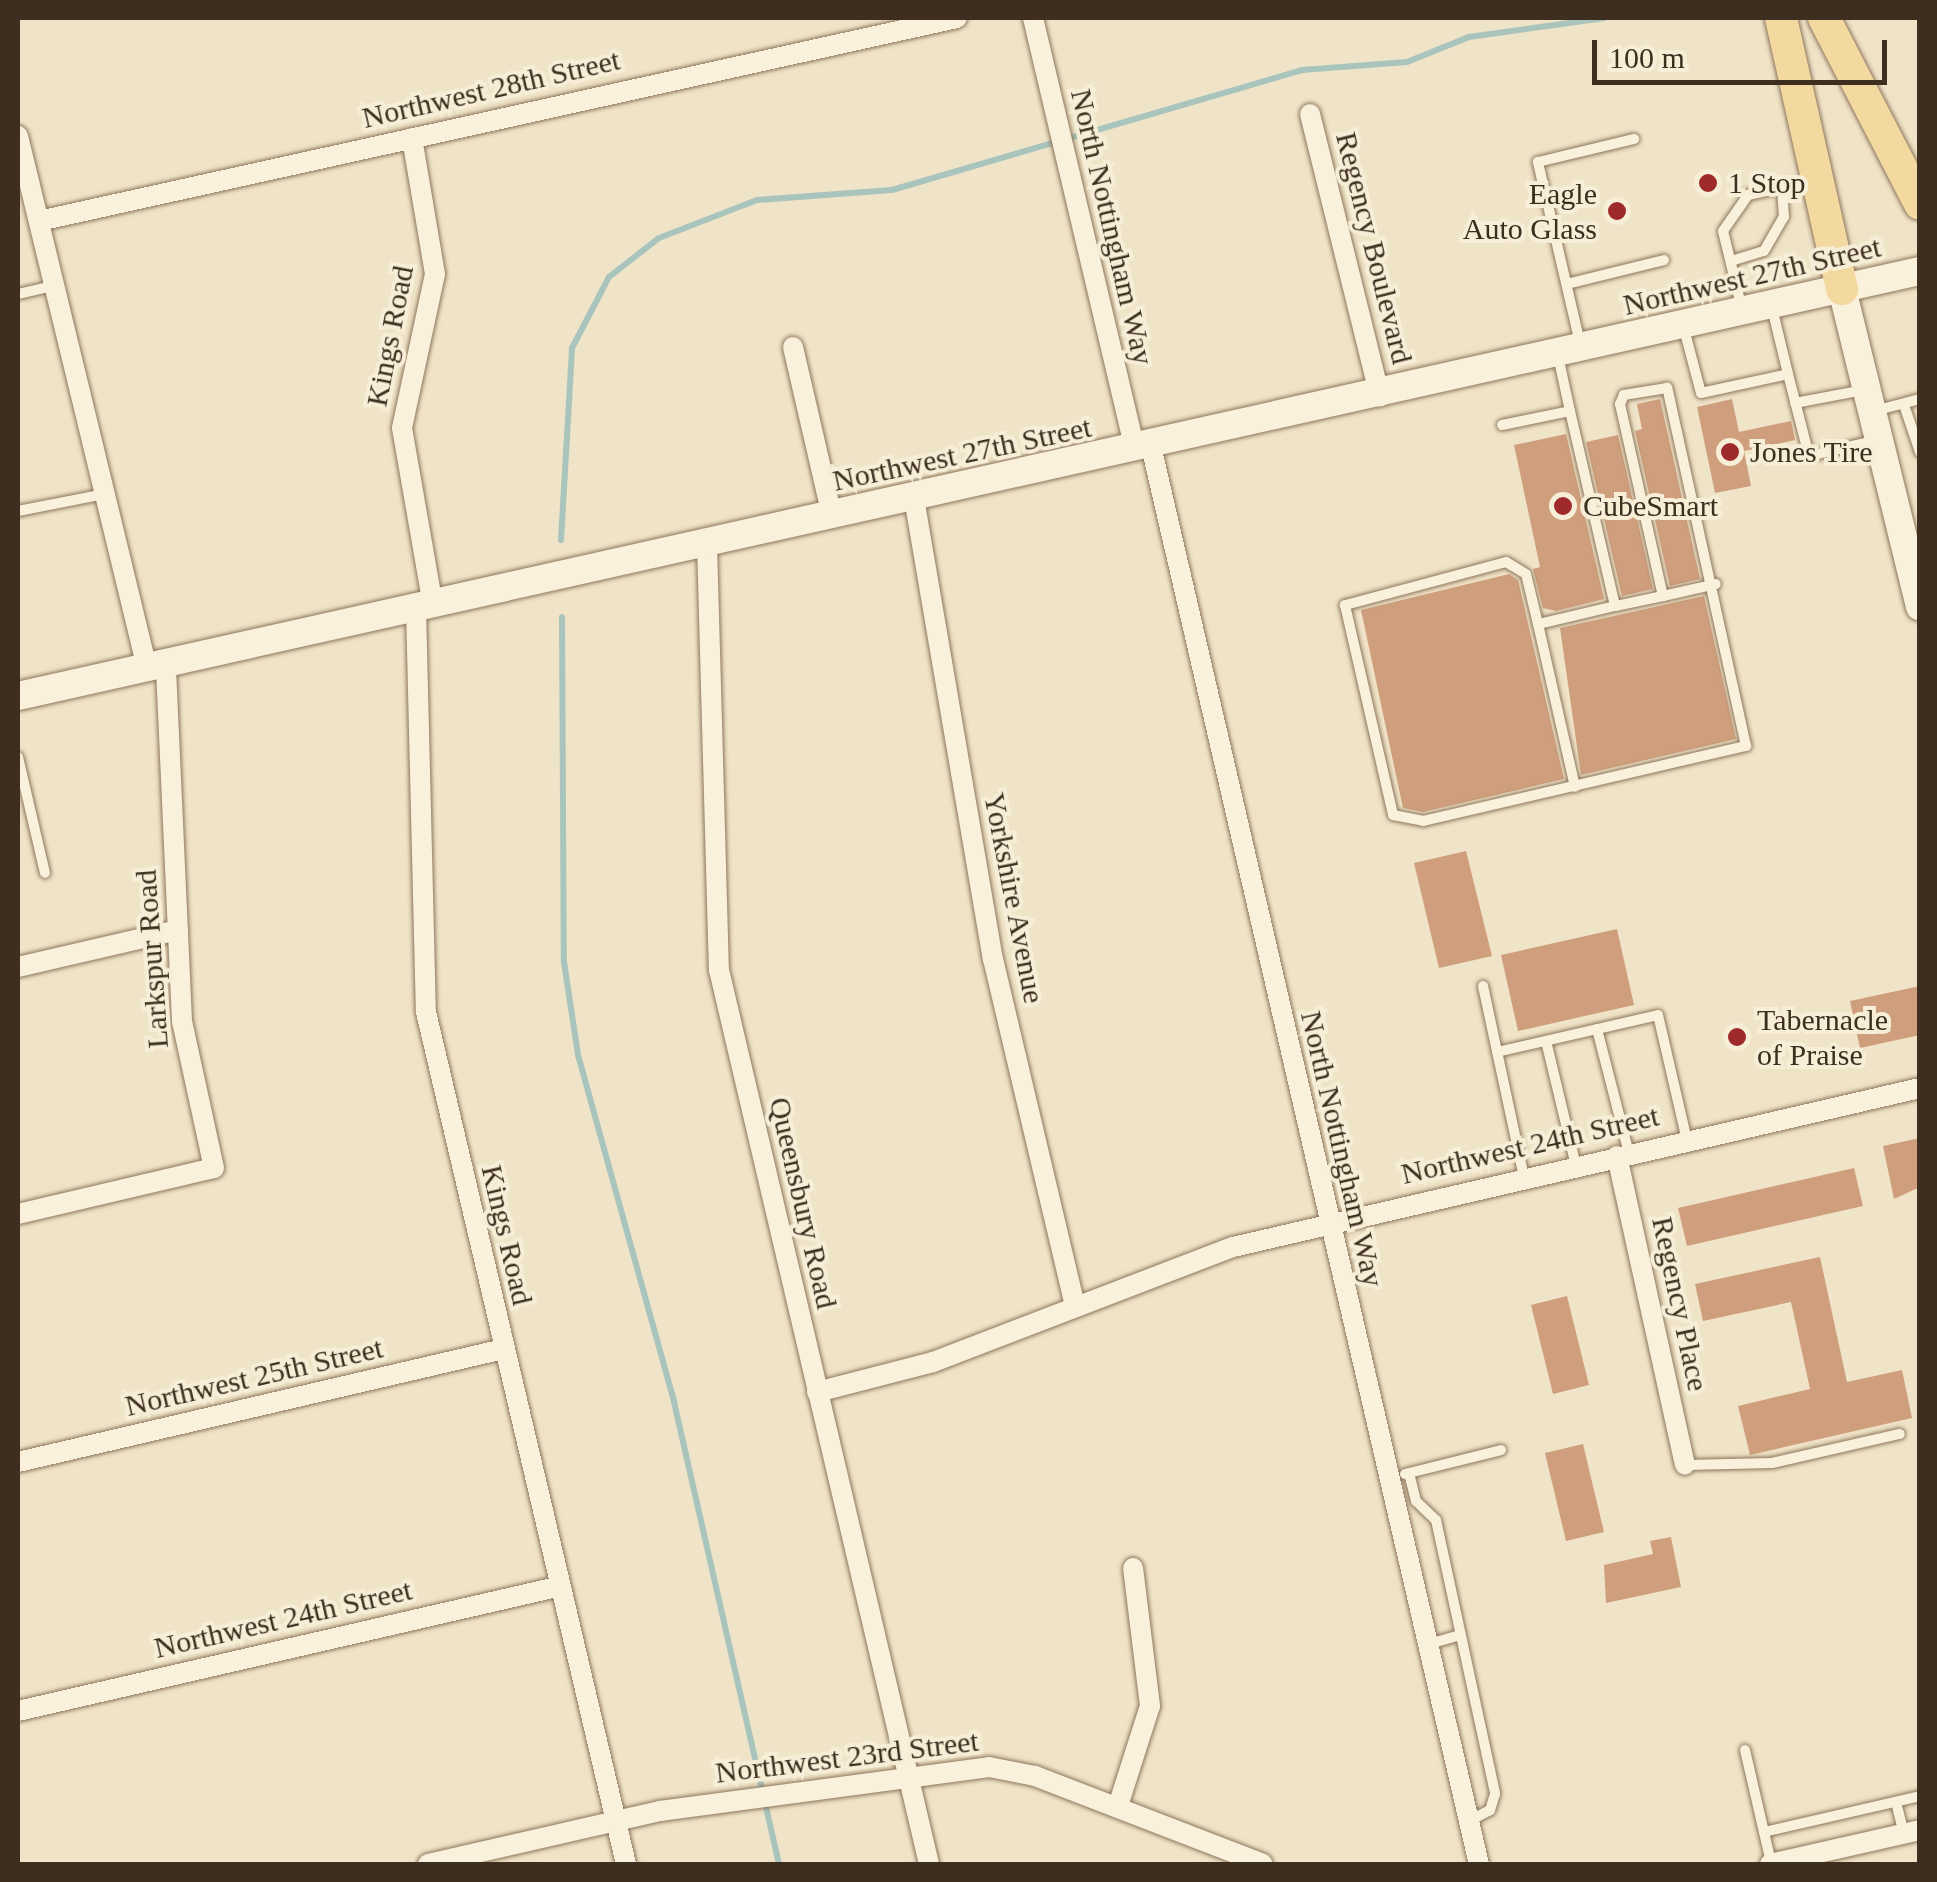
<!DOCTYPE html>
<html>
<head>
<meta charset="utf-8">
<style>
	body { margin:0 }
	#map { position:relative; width:1937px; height:1882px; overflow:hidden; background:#f0e4c8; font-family:Georgia,serif }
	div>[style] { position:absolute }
	.stream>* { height:6px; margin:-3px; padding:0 3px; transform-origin:3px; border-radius:3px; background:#a9c4bc }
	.building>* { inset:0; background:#cf9f7d }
	.roads { filter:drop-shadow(0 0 2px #8d765c) drop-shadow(0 0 2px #8d765c) }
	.service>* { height:10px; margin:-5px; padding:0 5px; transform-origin:5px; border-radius:5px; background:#faf1dc }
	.minor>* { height:20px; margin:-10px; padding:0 10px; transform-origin:10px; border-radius:10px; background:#faf1dc }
	.secondary>* { height:28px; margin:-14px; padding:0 14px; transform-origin:14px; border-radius:14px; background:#faf1dc }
	.primary>* { height:32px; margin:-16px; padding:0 16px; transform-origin:16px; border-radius:16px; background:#f3d9a0 }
	.dots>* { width:28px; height:28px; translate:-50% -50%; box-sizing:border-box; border:5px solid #f7eed8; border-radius:50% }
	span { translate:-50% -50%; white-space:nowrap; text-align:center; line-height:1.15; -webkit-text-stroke:8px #f7eed8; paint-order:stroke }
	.street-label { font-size:30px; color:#3d2e20 }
	.poi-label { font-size:30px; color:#3d2e20 }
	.left { translate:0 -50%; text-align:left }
	.right { translate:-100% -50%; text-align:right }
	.frame { position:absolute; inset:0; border:20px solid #3d2e20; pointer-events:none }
	.scale { position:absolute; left:1592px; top:40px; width:295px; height:45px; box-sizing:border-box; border:5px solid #3d2e20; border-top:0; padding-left:12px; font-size:30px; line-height:35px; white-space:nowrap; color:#3d2e20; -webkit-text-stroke:8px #f7eed8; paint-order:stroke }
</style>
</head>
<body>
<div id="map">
	<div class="stream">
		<i style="left:561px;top:540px;width:192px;rotate:-86.7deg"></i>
		<i style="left:572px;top:348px;width:80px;rotate:-62.5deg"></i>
		<i style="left:609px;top:277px;width:63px;rotate:-38deg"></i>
		<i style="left:659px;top:238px;width:105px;rotate:-21.2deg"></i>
		<i style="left:757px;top:200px;width:135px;rotate:-4.2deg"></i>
		<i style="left:892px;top:190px;width:427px;rotate:-16.3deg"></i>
		<i style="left:1302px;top:70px;width:105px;rotate:-4.4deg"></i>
		<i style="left:1407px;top:62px;width:67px;rotate:-22deg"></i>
		<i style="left:1469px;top:37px;width:137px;rotate:-8deg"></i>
		<i style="left:562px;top:617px;width:345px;rotate:89.7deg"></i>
		<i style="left:564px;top:962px;width:94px;rotate:81.4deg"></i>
		<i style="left:578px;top:1055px;width:360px;rotate:74.5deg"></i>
		<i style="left:674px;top:1402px;width:474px;rotate:77.2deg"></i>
	</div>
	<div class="building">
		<i style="clip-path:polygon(1660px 399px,1700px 579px,1670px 586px,1635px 431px,1642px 429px,1637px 404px)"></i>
		<i style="clip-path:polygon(1732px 399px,1739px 432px,1791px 421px,1795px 440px,1744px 451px,1751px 486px,1715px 493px,1697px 407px)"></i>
		<i style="clip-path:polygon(1566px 434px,1604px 599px,1556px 611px,1543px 608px,1533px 569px,1540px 567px,1514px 445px)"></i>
		<i style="clip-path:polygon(1618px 435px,1653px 589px,1622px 596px,1586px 442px)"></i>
		<i style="clip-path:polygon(1509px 574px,1518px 580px,1564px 779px,1423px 812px,1403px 808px,1361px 610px)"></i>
		<i style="clip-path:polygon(1704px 596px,1736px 739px,1581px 775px,1560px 628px)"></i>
		<i style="clip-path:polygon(1466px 851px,1492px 956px,1439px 968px,1414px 863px)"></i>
		<i style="clip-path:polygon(1617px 929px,1634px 1005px,1518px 1031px,1501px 955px)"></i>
		<i style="clip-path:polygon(1920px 986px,1920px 1035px,1860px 1048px,1850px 1001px)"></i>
		<i style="clip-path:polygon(1920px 1138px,1920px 1187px,1894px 1199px,1883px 1146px)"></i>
		<i style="clip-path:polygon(1854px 1168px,1863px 1206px,1687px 1246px,1678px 1208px)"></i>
		<i style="clip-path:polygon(1820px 1257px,1847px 1382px,1902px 1370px,1912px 1418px,1750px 1455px,1738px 1406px,1810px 1389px,1791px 1302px,1703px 1321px,1695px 1284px)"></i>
		<i style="clip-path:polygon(1567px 1296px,1589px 1385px,1553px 1394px,1531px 1305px)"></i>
		<i style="clip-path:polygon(1583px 1444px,1604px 1532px,1566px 1541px,1545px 1453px)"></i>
		<i style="clip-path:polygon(1671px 1537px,1681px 1587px,1606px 1603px,1604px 1565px,1653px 1554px,1650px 1541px)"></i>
	</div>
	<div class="roads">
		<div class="service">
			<i style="left:1731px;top:261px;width:34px;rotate:-17deg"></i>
			<i style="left:1764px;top:251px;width:39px;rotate:-60deg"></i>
			<i style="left:1784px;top:217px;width:29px;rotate:-94deg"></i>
			<i style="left:1567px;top:284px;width:100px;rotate:-13.9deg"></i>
			<i style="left:18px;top:294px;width:37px;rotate:-13deg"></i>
			<i style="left:1742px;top:309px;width:80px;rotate:-103.7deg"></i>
			<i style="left:1723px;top:231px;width:44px;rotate:-55.2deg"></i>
			<i style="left:1748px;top:195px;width:65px;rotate:-12.5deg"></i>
			<i style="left:1683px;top:325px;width:70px;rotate:75.2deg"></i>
			<i style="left:1701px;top:393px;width:89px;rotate:-12.3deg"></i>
			<i style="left:1788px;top:374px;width:68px;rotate:-103.6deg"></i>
			<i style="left:1580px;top:343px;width:186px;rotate:-103.1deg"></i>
			<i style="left:1538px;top:162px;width:99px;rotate:-13.5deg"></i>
			<i style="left:1788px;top:374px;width:85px;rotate:75.6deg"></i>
			<i style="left:1809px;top:456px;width:70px;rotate:-13.2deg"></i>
			<i style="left:1795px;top:403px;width:69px;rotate:-10.8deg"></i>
			<i style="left:1904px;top:405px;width:50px;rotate:71.2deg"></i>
			<i style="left:1570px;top:411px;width:200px;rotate:77deg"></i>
			<i style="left:1615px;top:606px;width:79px;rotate:166.8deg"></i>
			<i style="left:1538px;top:624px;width:51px;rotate:-103.5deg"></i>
			<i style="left:1526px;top:574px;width:23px;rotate:-149deg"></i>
			<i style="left:1506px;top:562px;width:167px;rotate:165deg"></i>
			<i style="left:1345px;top:605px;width:215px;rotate:77.1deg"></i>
			<i style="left:1393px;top:815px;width:31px;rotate:11deg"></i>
			<i style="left:1423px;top:821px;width:332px;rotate:-13.1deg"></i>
			<i style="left:1746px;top:746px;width:367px;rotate:-102.4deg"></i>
			<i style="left:1667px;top:388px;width:44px;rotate:170.8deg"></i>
			<i style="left:1624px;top:395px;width:10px;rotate:114deg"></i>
			<i style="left:1620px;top:404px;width:197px;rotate:77.4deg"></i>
			<i style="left:1663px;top:596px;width:49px;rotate:168.2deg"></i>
			<i style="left:1874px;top:411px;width:48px;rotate:-14.6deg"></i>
			<i style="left:1502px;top:425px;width:69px;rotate:-11.6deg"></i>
			<i style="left:1570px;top:411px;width:56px;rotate:-102.3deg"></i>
			<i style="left:18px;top:511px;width:89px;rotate:-11.1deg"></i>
			<i style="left:1663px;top:596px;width:54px;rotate:-12.8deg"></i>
			<i style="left:1538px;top:624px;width:167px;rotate:77.2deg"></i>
			<i style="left:18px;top:757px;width:119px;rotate:76.9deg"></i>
			<i style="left:1483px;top:986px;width:195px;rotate:77.9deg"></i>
			<i style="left:1597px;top:1029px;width:129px;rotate:75.6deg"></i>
			<i style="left:1546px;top:1041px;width:129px;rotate:76.5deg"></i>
			<i style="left:1497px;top:1052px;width:165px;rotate:-12.9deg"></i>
			<i style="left:1658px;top:1015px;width:129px;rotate:77deg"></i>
			<i style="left:1686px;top:1465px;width:86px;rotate:-1.3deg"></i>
			<i style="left:1772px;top:1463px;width:131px;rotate:-12.8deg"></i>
			<i style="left:1409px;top:1473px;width:29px;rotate:76deg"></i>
			<i style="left:1416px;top:1501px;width:28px;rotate:44deg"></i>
			<i style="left:1436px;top:1520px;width:280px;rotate:77.8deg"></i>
			<i style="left:1495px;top:1794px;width:17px;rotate:107deg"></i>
			<i style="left:1490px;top:1810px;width:24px;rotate:152deg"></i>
			<i style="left:1405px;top:1474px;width:99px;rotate:-14deg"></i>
			<i style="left:1429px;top:1644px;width:32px;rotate:-16deg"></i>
			<i style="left:1745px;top:1750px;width:116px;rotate:77deg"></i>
			<i style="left:1896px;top:1802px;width:33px;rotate:76deg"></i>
			<i style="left:1764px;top:1832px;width:160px;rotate:-13deg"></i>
		</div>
		<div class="minor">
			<i style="left:1033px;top:18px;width:443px;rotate:76.7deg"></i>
			<i style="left:1310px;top:114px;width:291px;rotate:76.1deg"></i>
			<i style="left:18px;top:136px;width:547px;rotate:76.37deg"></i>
			<i style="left:412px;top:138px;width:138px;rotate:80.4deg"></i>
			<i style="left:435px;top:274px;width:157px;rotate:102.1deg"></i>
			<i style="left:402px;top:428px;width:180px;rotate:80.1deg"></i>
			<i style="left:39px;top:221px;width:940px;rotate:-12.47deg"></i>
			<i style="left:793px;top:347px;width:173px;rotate:77deg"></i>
			<i style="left:1151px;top:446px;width:1455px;rotate:76.98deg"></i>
			<i style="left:914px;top:498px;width:468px;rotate:80.3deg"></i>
			<i style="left:993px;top:959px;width:357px;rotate:76.7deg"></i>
			<i style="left:707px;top:544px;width:426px;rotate:88.4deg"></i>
			<i style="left:719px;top:970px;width:918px;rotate:76.78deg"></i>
			<i style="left:416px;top:608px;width:404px;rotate:88.6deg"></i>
			<i style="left:426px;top:1012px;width:875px;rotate:76.79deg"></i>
			<i style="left:18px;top:967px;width:164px;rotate:-13deg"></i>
			<i style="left:1617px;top:1156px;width:316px;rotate:77.6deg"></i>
			<i style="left:18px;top:1214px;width:201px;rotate:-13.2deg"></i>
			<i style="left:214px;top:1168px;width:150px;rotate:-102.3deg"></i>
			<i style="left:182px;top:1021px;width:358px;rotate:-92.6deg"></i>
			<i style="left:817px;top:1392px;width:120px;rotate:-14.5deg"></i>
			<i style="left:933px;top:1362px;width:321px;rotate:-21deg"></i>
			<i style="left:1233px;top:1247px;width:705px;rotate:-13.03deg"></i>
			<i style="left:18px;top:1462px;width:498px;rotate:-13.1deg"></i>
			<i style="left:18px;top:1711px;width:557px;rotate:-12.96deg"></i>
			<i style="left:1118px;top:1806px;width:105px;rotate:-72.3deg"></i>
			<i style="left:1150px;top:1706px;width:139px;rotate:-97deg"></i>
			<i style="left:428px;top:1864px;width:238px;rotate:-12.9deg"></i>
			<i style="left:660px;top:1811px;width:332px;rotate:-7.6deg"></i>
			<i style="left:989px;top:1767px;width:47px;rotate:11.1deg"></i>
			<i style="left:1035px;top:1776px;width:244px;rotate:21.1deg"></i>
			<i style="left:1770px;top:1864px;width:154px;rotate:-12.8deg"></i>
		</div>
		<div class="secondary">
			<i style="left:1842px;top:289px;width:327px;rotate:76.2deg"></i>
			<i style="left:18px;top:696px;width:1949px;rotate:-12.6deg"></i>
		</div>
		<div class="primary">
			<i style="left:1781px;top:18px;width:278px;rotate:77.3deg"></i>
			<i style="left:1824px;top:18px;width:209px;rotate:62.7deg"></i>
		</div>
	</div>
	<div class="dots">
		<i style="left:1708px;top:183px;background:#9e2a2b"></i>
		<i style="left:1617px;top:211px;background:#9e2a2b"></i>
		<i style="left:1730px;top:452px;background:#9e2a2b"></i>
		<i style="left:1563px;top:506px;background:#9e2a2b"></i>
		<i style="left:1737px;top:1037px;background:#9e2a2b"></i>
	</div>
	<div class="street-label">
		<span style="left:491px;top:89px;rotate:-13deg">Northwest 28th Street</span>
		<span style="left:1112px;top:227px;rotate:77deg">North Nottingham Way</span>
		<span style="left:1374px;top:248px;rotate:76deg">Regency Boulevard</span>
		<span style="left:1752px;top:276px;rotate:-13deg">Northwest 27th Street</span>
		<span style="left:390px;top:336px;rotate:-79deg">Kings Road</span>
		<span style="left:962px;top:454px;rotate:-12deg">Northwest 27th Street</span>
		<span style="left:1014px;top:898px;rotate:79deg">Yorkshire Avenue</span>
		<span style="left:152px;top:959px;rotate:-94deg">Larkspur Road</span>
		<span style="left:1530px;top:1145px;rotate:-13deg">Northwest 24th Street</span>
		<span style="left:1342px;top:1149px;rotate:77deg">North Nottingham Way</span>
		<span style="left:803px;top:1203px;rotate:77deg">Queensbury Road</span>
		<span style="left:507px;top:1235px;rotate:77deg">Kings Road</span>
		<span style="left:1680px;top:1304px;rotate:78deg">Regency Place</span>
		<span style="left:254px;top:1377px;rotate:-13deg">Northwest 25th Street</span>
		<span style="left:283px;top:1619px;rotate:-13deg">Northwest 24th Street</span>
		<span style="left:847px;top:1757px;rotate:-7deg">Northwest 23rd Street</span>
	</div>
	<div class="poi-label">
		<span class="left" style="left:1728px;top:183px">1 Stop</span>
		<span class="right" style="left:1597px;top:211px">Eagle<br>Auto Glass</span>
		<span class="left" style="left:1750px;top:452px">Jones Tire</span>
		<span class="left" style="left:1583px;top:506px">CubeSmart</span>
		<span class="left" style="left:1757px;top:1037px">Tabernacle<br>of Praise</span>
	</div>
	<div class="frame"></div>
	<div class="scale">100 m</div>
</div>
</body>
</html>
